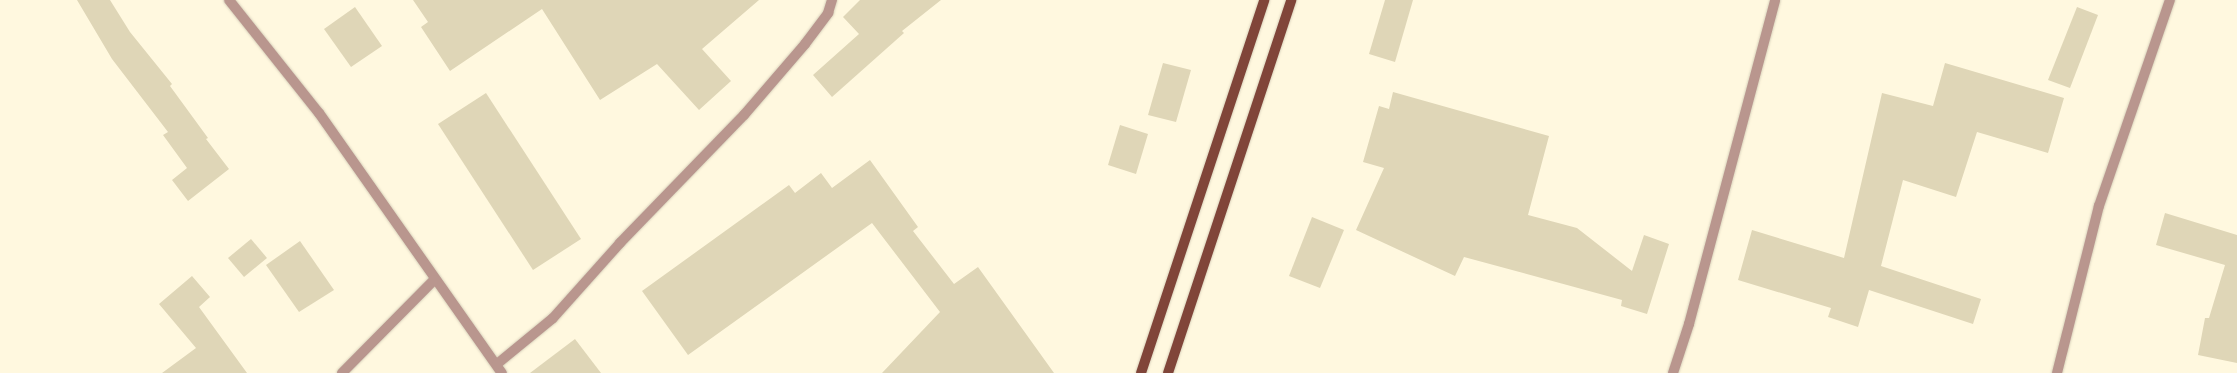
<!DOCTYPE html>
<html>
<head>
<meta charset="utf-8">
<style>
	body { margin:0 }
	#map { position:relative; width:2237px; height:373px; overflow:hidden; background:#fff8df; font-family:Bitter,serif }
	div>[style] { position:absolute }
	.building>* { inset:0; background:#dfd6b7 }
	.roads { filter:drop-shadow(0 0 1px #dad3bd) drop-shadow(0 0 1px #dad3bd) }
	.minor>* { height:10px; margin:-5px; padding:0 5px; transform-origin:5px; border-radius:5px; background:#b9968e }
	.major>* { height:10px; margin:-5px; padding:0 5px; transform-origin:5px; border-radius:5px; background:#804539 }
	span { translate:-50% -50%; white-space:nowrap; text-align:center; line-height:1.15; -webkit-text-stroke:4px #fff; paint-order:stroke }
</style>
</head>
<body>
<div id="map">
	<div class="building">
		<i style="clip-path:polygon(77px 0,110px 0,130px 32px,172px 84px,170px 86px,208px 138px,206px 139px,229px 169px,188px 201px,172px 180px,187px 168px,163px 135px,168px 132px,112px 59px)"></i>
		<i style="clip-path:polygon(413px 0,759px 0,702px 49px,731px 81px,699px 110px,657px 64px,600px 100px,542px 9px,450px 71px,421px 27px,428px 22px)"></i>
		<i style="clip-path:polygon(860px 0,941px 0,902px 31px,904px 33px,832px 97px,813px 75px,859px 34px,843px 17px)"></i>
		<i style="clip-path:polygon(1385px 0,1413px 0,1395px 62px,1369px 54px)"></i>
		<i style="clip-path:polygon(355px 7px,382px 46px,351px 67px,324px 29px)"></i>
		<i style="clip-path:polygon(2077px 7px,2098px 15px,2070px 88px,2048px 80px)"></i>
		<i style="clip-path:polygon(1163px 63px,1191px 70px,1176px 122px,1148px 115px)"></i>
		<i style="clip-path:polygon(1945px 63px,2064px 98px,2048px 153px,1977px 132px,1956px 197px,1903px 180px,1881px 266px,1981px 299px,1973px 324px,1869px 290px,1858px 327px,1828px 317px,1831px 308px,1738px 280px,1752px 230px,1844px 258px,1882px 93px,1933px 106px)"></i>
		<i style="clip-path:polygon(1393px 92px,1549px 136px,1528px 215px,1577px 228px,1632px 271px,1644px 235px,1669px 244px,1647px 314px,1621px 306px,1622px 300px,1464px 257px,1455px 276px,1356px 230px,1384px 168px,1363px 162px,1379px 106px,1389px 109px)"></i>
		<i style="clip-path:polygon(486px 93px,581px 239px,533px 270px,438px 124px)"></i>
		<i style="clip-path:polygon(1120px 125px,1148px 134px,1136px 174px,1108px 165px)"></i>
		<i style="clip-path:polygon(870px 160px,918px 227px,913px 231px,954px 284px,978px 267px,1054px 373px,882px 373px,940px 312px,872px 223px,688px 355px,642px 291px,789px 185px,795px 193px,821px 173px,832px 188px)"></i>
		<i style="clip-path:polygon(2165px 213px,2237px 235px,2237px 363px,2198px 355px,2205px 318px,2209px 318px,2225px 265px,2156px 245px)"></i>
		<i style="clip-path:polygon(1312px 217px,1344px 230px,1320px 288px,1289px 276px)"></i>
		<i style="clip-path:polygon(251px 239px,267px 258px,244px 277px,228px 258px)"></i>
		<i style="clip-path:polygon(300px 241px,334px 290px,299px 312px,266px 265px)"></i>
		<i style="clip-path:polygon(192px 276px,210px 297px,199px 307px,247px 373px,162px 373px,196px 348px,159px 304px)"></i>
		<i style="clip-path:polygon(575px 339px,601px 373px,530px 373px)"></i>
	</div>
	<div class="roads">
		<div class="minor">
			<i style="left:229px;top:0;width:144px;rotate:51.5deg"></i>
			<i style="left:319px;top:113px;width:318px;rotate:54.9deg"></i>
			<i style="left:497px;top:364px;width:72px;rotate:-39.4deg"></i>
			<i style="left:553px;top:318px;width:101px;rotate:-48.2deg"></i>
			<i style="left:620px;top:243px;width:178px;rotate:-45.9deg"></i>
			<i style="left:744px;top:115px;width:94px;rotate:-49.3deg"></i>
			<i style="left:805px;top:44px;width:39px;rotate:-53deg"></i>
			<i style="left:828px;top:13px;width:14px;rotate:-73deg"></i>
			<i style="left:342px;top:373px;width:131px;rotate:-45.3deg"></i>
			<i style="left:1673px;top:373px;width:52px;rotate:-71.9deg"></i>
			<i style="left:1689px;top:324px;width:335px;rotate:-75.1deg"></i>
			<i style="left:2057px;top:373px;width:172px;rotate:-75.9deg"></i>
			<i style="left:2099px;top:206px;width:218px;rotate:-71deg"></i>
		</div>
		<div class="major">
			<i style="left:1141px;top:373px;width:393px;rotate:-71.7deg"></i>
			<i style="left:1168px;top:373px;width:393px;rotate:-71.7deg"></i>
		</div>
	</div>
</div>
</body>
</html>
